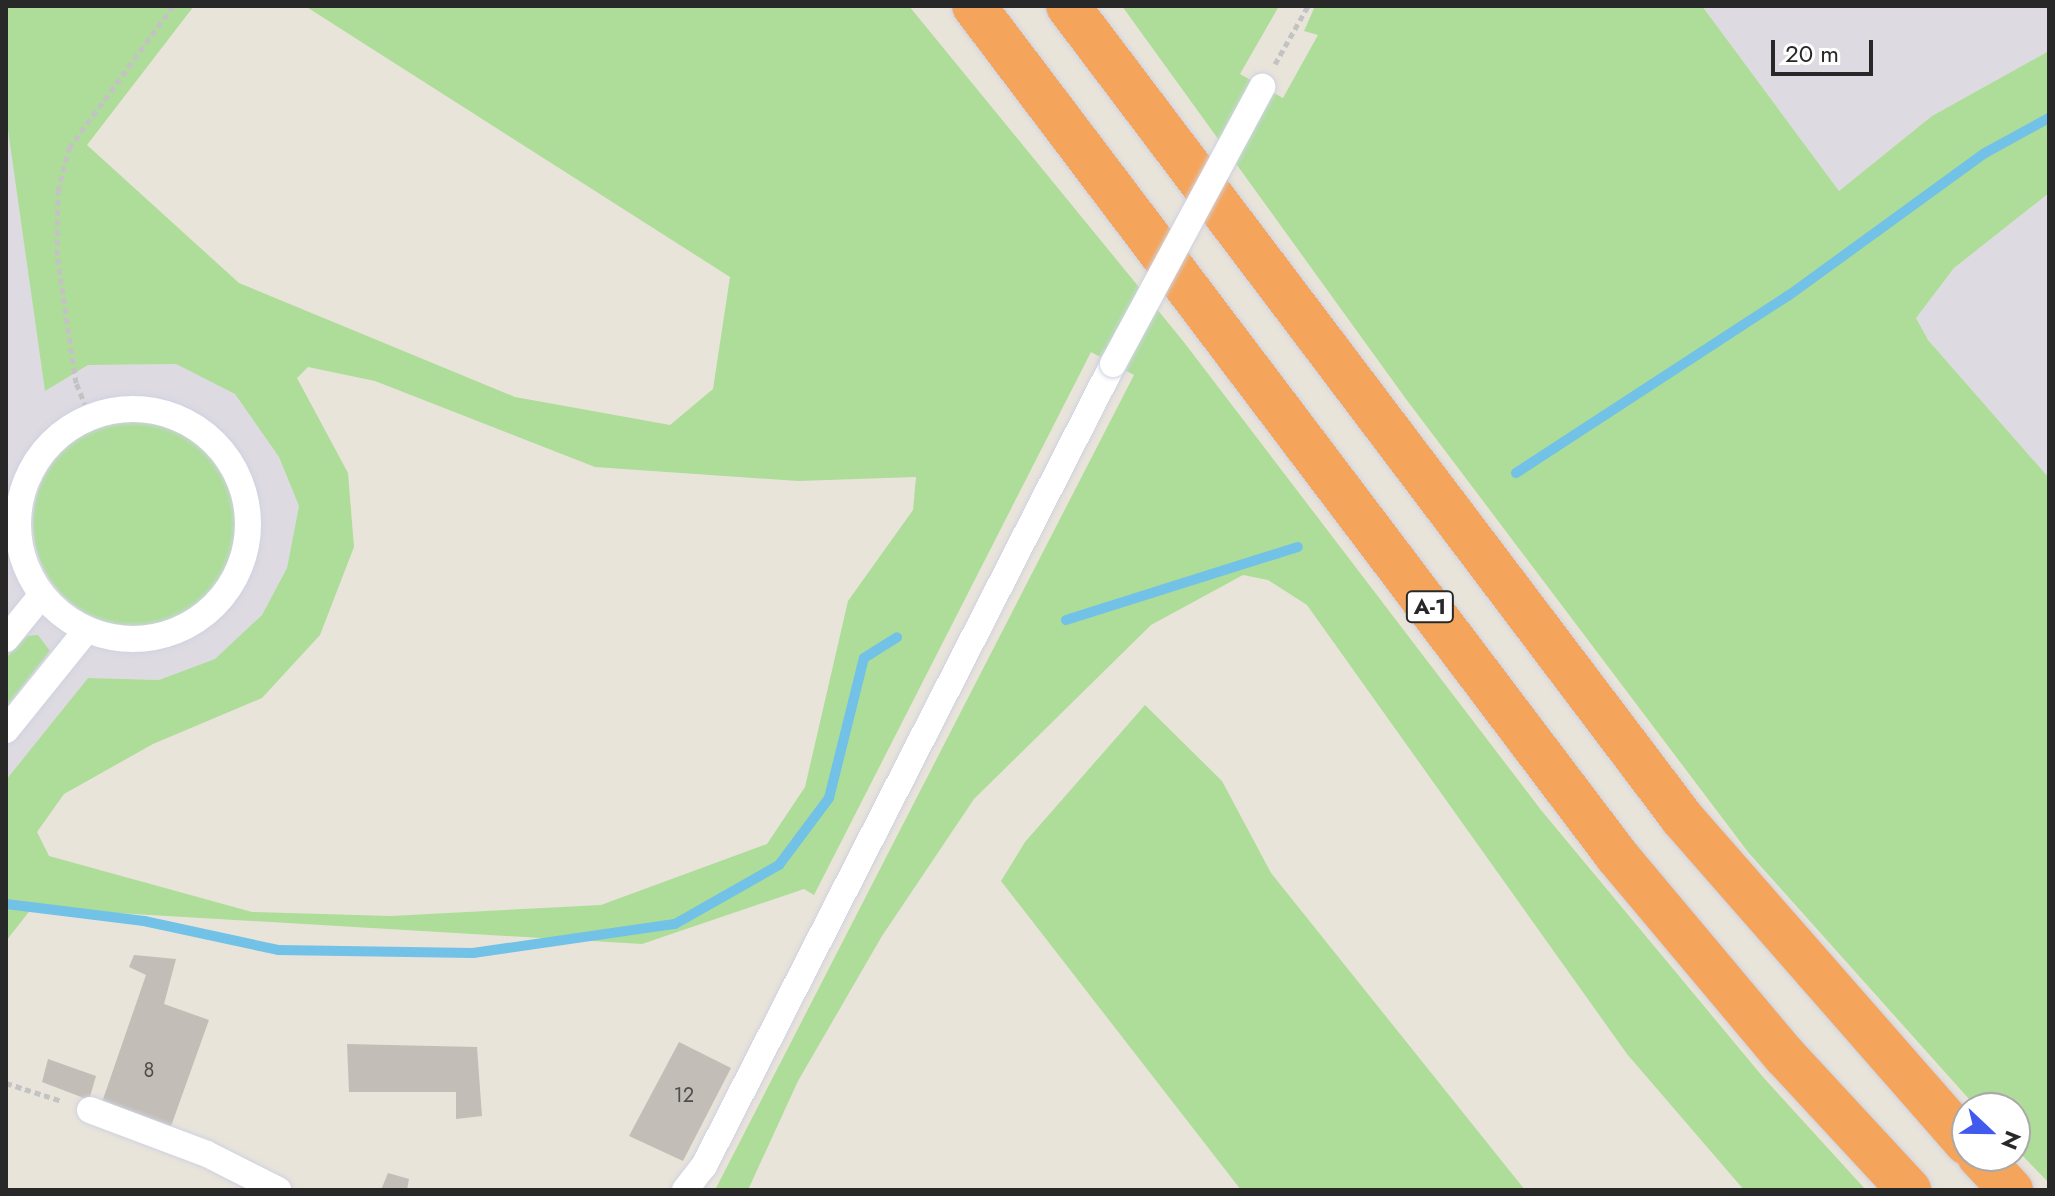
<!DOCTYPE html>
<html>
<head>
<meta charset="utf-8">
<style>
	body { margin:0 }
	#map { position:relative; width:2055px; height:1196px; overflow:hidden; background:#e9e4da; font-family:Jost,sans-serif }
	div>[style] { position:absolute }
	.industrial>* { inset:0; background:#dddae2 }
	.green>* { inset:0; background:#addd99 }
	.round { border-radius:50% }
	.stream>* { height:10px; margin:-5px; padding:0 5px; transform-origin:5px; border-radius:5px; background:#72c1e6 }
	.building>* { inset:0; background:#c2bdb7 }
	.path>* { height:5px; margin-top:-2.5px; transform-origin:0; background:repeating-linear-gradient(90deg,#c3c3c3 0 6px,transparent 0 10px) }
	.roads { filter:drop-shadow(0 0 2px #cfd2e0) drop-shadow(0 0 2px #cfd2e0) }
	.minor>* { height:26px; margin:-13px; padding:0 13px; transform-origin:13px; border-radius:13px; background:#fff }
	.minor>.ring { margin:-13px; padding:0; box-sizing:content-box; background:none; border:26px solid #fff; border-radius:50% }
	.motorway>* { height:44px; margin:-22px; padding:0 22px; transform-origin:22px; border-radius:22px; background:#f4a55b }
	.bridges { filter:drop-shadow(0 0 2px #cfd2e0) drop-shadow(0 0 2px #cfd2e0) }
	.minor-bridge>* { height:26px; margin:-13px; padding:0 13px; transform-origin:13px; border-radius:13px; background:#fff }
	span { translate:-50% -50%; white-space:nowrap; text-align:center; line-height:1.15; -webkit-text-stroke:6px #fff; paint-order:stroke }
	.number-label { font-size:20px; color:#4e4d4c }
	.number-label span { -webkit-text-stroke-width:0 }
	.shield-label span { padding:2px 6px; background:#fff; border:2px solid; border-radius:6px; -webkit-text-stroke-width:0 }
	.shield-label { font-size:22px; color:#282828; font-weight:700 }
	.frame { position:absolute; inset:0; border:8px solid #282828; pointer-events:none }
	.north { position:absolute; left:1951px; top:1092px; width:80px; height:80px; box-sizing:border-box; background:#fff; border:2px solid #a9a9a9; border-radius:50%; rotate:112deg; font-size:22px; font-weight:700; line-height:32px; text-align:center; color:#282828 }
	.north::after { content:''; display:block; margin:auto; width:28px; height:36px; background:#4259ee; clip-path:polygon(50% 0,100% 100%,50% 72%,0 100%) }
	.scale { position:absolute; left:1771px; top:40px; width:102px; height:36px; box-sizing:border-box; border:4px solid #282828; border-top:0; padding-left:10px; font-size:24px; line-height:28px; white-space:nowrap; color:#282828; -webkit-text-stroke:6px #fff; paint-order:stroke }
</style>
</head>
<body>
<div id="map">
	<div class="industrial">
		<i style="clip-path:polygon(1702px 6px,2049px 6px,2049px 51px,1932px 116px,1839px 191px)"></i>
		<i style="clip-path:polygon(6px 116px,45px 390px,88px 365px,176px 364px,235px 394px,279px 457px,299px 506px,287px 568px,262px 615px,215px 659px,159px 680px,88px 678px,6px 780px)"></i>
		<i style="clip-path:polygon(2049px 193px,2049px 478px,1928px 340px,1916px 318px,1954px 268px)"></i>
	</div>
	<div class="green">
		<i style="clip-path:polygon(evenodd,6px 6px,194px 6px,87px 145px,239px 283px,515px 397px,670px 425px,713px 389px,730px 277px,305px 6px,909px 6px,1183px 341px,1541px 810px,1763px 1077px,1866px 1190px,1744px 1190px,1627px 1054px,1307px 605px,1268px 580px,1243px 575px,1151px 625px,974px 799px,882px 936px,798px 1081px,748px 1190px,715px 1190px,1134px 375px,1091px 352px,814px 895px,804px 889px,642px 944px,32px 908px,6px 941px,6px 780px,88px 678px,159px 680px,215px 659px,262px 615px,287px 568px,299px 506px,279px 457px,235px 394px,176px 364px,88px 365px,45px 391px,6px 116px,6px 6px,308px 367px,375px 381px,595px 467px,798px 481px,916px 477px,913px 510px,848px 601px,805px 787px,767px 844px,601px 905px,391px 916px,252px 912px,49px 856px,37px 832px,64px 794px,153px 744px,262px 698px,320px 635px,354px 547px,348px 473px,297px 378px,308px 367px)"></i>
		<i style="clip-path:polygon(1122px 6px,1279px 6px,1240px 74px,1283px 98px,1318px 35px,1304px 31px,1315px 6px,1702px 6px,1839px 191px,1932px 116px,2049px 51px,2049px 193px,1954px 268px,1916px 318px,1928px 340px,2049px 478px,2049px 1183px,2015px 1148px,2015px 1108px,1977px 1108px,1748px 852px,1406px 399px)"></i>
		<i class="round" style="left:33px;top:420px;width:206px;height:206px"></i>
		<i style="clip-path:polygon(38px 635px,50px 651px,6px 707px,6px 658px,27px 636px)"></i>
		<i style="clip-path:polygon(1145px 705px,1222px 781px,1271px 873px,1525px 1190px,1241px 1190px,1001px 881px,1025px 842px)"></i>
	</div>
	<div class="stream">
		<i style="left:1516px;top:473px;width:325px;rotate:-33.1deg"></i>
		<i style="left:1788px;top:296px;width:243px;rotate:-36deg"></i>
		<i style="left:1985px;top:153px;width:73px;rotate:-28.7deg"></i>
		<i style="left:1066px;top:620px;width:243px;rotate:-17.5deg"></i>
		<i style="left:6px;top:904px;width:139px;rotate:7deg"></i>
		<i style="left:144px;top:921px;width:137px;rotate:12.2deg"></i>
		<i style="left:278px;top:950px;width:195px;rotate:0.9deg"></i>
		<i style="left:473px;top:953px;width:204px;rotate:-8.2deg"></i>
		<i style="left:675px;top:924px;width:120px;rotate:-29.6deg"></i>
		<i style="left:779px;top:865px;width:84px;rotate:-53.3deg"></i>
		<i style="left:829px;top:798px;width:144px;rotate:-76deg"></i>
		<i style="left:864px;top:658px;width:39px;rotate:-32deg"></i>
	</div>
	<div class="building">
		<i style="clip-path:polygon(134px 955px,176px 959px,164px 1004px,209px 1020px,170px 1129px,101px 1105px,146px 975px,129px 967px)"></i>
		<i style="clip-path:polygon(679px 1042px,731px 1068px,683px 1161px,629px 1136px)"></i>
		<i style="clip-path:polygon(347px 1044px,477px 1047px,482px 1116px,456px 1119px,456px 1092px,349px 1092px)"></i>
		<i style="clip-path:polygon(48px 1059px,96px 1076px,89px 1100px,42px 1082px)"></i>
		<i style="clip-path:polygon(388px 1173px,409px 1179px,407px 1190px,381px 1190px)"></i>
	</div>
	<div class="path">
		<i style="left:1275px;top:64px;width:67px;rotate:-60.4deg"></i>
		<i style="left:90px;top:417px;width:37px;rotate:-112deg"></i>
		<i style="left:76px;top:383px;width:129px;rotate:-98.4deg"></i>
		<i style="left:57px;top:255px;width:64px;rotate:-89.1deg"></i>
		<i style="left:58px;top:191px;width:44px;rotate:-75.7deg"></i>
		<i style="left:69px;top:148px;width:176px;rotate:-53.8deg"></i>
		<i style="left:6px;top:1083px;width:59px;rotate:17.8deg"></i>
	</div>
	<div class="roads">
		<div class="minor">
			<i class="ring" style="left:18px;top:409px;width:204px;height:204px"></i>
			<i style="left:6px;top:639px;width:55px;rotate:-50.9deg"></i>
			<i style="left:6px;top:730px;width:127px;rotate:-51.1deg"></i>
			<i style="left:90px;top:1110px;width:125px;rotate:20.6deg"></i>
			<i style="left:207px;top:1154px;width:80px;rotate:26.9deg"></i>
			<i style="left:685px;top:1190px;width:31px;rotate:-52deg"></i>
			<i style="left:704px;top:1166px;width:900px;rotate:-62.98deg"></i>
		</div>
		<div class="motorway">
			<i style="left:974px;top:6px;width:1066px;rotate:52.89deg"></i>
			<i style="left:1617px;top:856px;width:261px;rotate:50deg"></i>
			<i style="left:1785px;top:1056px;width:183px;rotate:47.2deg"></i>
			<i style="left:1068px;top:6px;width:1018px;rotate:52.9deg"></i>
			<i style="left:1682px;top:818px;width:432px;rotate:48.8deg"></i>
			<i style="left:1979px;top:1156px;width:47px;rotate:46.7deg"></i>
		</div>
	</div>
	<div class="bridges">
		<div class="minor-bridge">
			<i style="left:1113px;top:364px;width:315px;rotate:-61.7deg"></i>
		</div>
	</div>
	<div class="number-label">
		<span style="left:149px;top:1070px">8</span>
		<span style="left:684px;top:1095px">12</span>
	</div>
	<div class="shield-label">
		<span style="left:1430px;top:607px">A-1</span>
	</div>
	<div class="frame"></div>
	<div class="north">N</div>
	<div class="scale">20 m</div>
</div>
</body>
</html>
